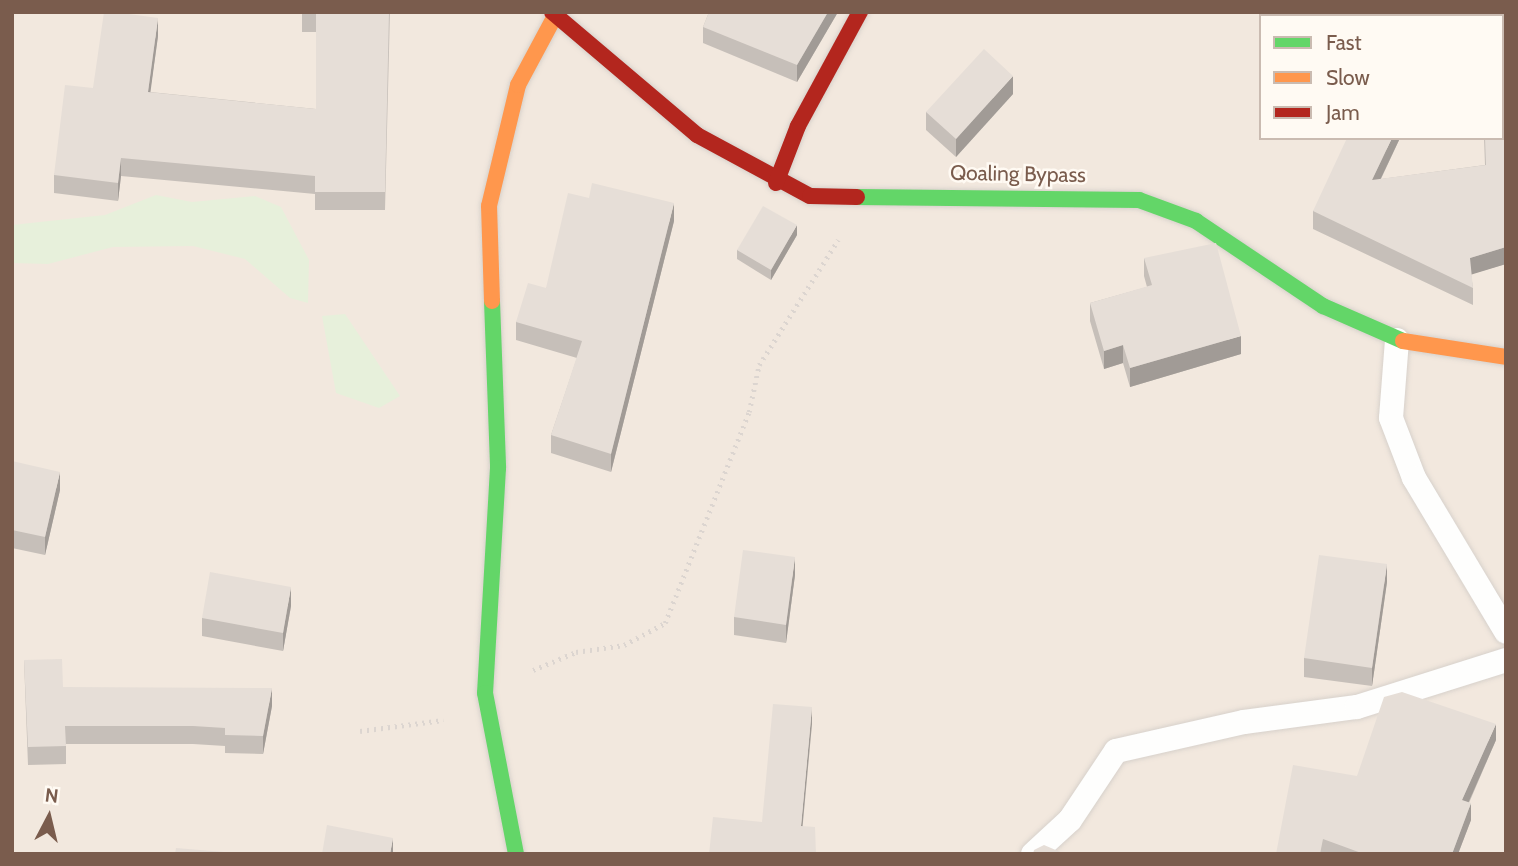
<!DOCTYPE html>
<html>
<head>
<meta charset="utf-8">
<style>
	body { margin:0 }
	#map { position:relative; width:1518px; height:866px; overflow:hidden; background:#f9f5f0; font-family:Cabin,sans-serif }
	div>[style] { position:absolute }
	.residential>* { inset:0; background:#f2e8de }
	.green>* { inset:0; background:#e7f0db }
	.path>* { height:4.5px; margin-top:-2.25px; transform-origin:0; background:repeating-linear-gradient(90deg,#dcd5d0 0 2px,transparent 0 7px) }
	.roads { filter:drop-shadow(0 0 2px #d7d1cb) drop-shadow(0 0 2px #d7d1cb) }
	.lane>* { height:24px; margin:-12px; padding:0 12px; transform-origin:12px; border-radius:12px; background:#fefefd }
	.fast>* { height:16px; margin:-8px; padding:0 8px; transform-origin:8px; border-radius:8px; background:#63d668 }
	.slow>* { height:16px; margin:-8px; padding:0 8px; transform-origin:8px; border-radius:8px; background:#ff974d }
	.jam>* { height:16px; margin:-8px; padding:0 8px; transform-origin:8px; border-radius:8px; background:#b3261e }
	.wall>* { inset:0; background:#c6bfb9 }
	.shaded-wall>* { inset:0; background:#a19b96 }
	.building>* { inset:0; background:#e6ded7 }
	span { translate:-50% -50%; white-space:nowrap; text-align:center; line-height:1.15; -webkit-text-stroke:5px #fffaf3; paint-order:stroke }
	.street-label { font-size:21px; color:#7a5c4d }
	.frame { position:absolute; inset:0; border:14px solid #7a5c4d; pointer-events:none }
	.legend { position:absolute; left:1259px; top:14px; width:245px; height:126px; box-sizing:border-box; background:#fffaf3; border:2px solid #cabbb1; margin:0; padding:9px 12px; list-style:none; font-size:21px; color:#7a5c4d }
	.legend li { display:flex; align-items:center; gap:14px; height:35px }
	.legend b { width:35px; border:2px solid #cabbb1 }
	.north { position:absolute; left:14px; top:782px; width:70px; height:70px; -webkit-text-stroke:5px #fffaf3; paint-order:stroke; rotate:7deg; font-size:19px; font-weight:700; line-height:28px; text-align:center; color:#7a5c4d }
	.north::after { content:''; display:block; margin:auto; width:24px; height:32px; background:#7a5c4d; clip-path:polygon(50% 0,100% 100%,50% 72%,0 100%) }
</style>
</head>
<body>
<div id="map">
	<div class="residential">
		<i style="clip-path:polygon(evenodd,12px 12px,1506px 12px,1506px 854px,12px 854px,12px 12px,1261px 16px,1502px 16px,1502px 138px,1261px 138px,1261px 16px)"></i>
	</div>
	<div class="green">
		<i style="clip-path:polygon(156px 195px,192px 202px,255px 196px,281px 207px,309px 260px,308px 303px,290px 298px,245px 259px,193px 246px,113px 247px,48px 264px,12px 263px,12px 225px,105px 215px)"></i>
		<i style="clip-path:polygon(345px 314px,400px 396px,379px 408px,336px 393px,322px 316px)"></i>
	</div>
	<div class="path">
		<i style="left:533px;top:670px;width:47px;rotate:-22.7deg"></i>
		<i style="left:576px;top:652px;width:49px;rotate:-8.3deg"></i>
		<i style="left:624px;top:645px;width:47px;rotate:-28.2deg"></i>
		<i style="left:665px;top:623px;width:227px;rotate:-68.3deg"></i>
		<i style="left:749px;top:412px;width:48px;rotate:-78deg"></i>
		<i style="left:759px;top:365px;width:148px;rotate:-57.7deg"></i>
		<i style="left:360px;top:731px;width:84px;rotate:-7.5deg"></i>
	</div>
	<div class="roads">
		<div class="lane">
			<i style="left:1397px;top:340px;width:78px;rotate:94.4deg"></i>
			<i style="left:1391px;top:418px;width:64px;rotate:69deg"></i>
			<i style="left:1414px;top:478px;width:179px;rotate:59.1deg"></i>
			<i style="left:1033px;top:854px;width:50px;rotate:-42.6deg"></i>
			<i style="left:1070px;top:820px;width:83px;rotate:-56.3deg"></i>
			<i style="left:1116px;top:751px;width:131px;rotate:-12.8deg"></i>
			<i style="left:1244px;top:722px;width:114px;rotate:-7.6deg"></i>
			<i style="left:1357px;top:707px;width:156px;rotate:-17.5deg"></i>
		</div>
		<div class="fast">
			<i style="left:857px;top:197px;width:282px;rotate:0.6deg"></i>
			<i style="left:1139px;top:200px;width:61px;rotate:20.2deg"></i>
			<i style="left:1196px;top:221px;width:153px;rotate:33.8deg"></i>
			<i style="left:1323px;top:306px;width:87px;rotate:23.6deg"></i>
			<i style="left:492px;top:301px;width:167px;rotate:87.9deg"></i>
			<i style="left:498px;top:468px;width:225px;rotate:93.3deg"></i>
			<i style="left:485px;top:693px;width:164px;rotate:79.1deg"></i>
		</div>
		<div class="slow">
			<i style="left:492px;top:301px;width:95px;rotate:-91.8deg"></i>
			<i style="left:489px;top:206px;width:124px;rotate:-76.5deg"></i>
			<i style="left:518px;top:85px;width:78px;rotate:-61.8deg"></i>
			<i style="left:1403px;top:341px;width:104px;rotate:8.8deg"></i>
		</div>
		<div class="jam">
			<i style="left:552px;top:12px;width:190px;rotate:40.3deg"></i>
			<i style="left:697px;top:135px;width:128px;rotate:28.4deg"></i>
			<i style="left:810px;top:196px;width:47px;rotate:1.2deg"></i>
			<i style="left:776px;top:183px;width:61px;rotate:-68.9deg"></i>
			<i style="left:798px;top:126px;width:130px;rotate:-61.5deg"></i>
		</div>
	</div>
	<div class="wall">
		<i style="clip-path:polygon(302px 12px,390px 12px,385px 210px,315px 210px,315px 194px,121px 176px,118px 201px,54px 193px,54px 175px,93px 88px,158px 36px,150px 92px,316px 109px,316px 32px,302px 32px)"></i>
		<i style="clip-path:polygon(709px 12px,838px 12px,797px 82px,703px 43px,703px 27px)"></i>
		<i style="clip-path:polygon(1506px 25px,1506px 264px,1471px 274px,1473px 288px,1473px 305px,1313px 229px,1313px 211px,1400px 138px,1381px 179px,1485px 165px,1484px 138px,1502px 138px)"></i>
		<i style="clip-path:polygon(1013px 94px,956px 157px,926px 130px,926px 112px)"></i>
		<i style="clip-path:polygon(674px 221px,611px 472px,551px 453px,551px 435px,577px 358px,516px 340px,516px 322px,546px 288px)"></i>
		<i style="clip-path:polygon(797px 235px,771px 280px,737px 259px,737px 250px)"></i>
		<i style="clip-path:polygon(1144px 258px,1241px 354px,1130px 387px,1123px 363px,1104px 369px,1090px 321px,1090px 303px,1147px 287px,1144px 276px)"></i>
		<i style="clip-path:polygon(12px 461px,60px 490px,45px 555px,12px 548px)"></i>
		<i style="clip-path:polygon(795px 575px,786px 643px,734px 635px,734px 617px)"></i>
		<i style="clip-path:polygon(1387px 582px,1372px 686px,1304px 677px,1304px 658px)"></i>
		<i style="clip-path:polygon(291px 606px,283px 651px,202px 636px,202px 618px)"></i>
		<i style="clip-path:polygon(24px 660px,63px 687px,272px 706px,263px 754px,225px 753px,225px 746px,193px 744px,66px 744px,66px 764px,28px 765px)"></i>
		<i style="clip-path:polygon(1496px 740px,1469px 803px,1471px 820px,1458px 854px,1276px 854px,1357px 776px)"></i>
	</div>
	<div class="shaded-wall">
		<i style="clip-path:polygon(828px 12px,838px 12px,797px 82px,797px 65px)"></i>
		<i style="clip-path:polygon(158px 18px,158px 36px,148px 110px,148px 92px)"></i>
		<i style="clip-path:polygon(1013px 76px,1013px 94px,956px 157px,956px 139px)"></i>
		<i style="clip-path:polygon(1392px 138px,1400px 138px,1372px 197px,1372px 180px)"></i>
		<i style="clip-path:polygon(121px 158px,121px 176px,118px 201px,118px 183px)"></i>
		<i style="clip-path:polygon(674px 203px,674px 221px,611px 472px,611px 454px)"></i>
		<i style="clip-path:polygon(797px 225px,797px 235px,771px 280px,771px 270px)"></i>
		<i style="clip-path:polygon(1506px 247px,1506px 264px,1470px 275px,1470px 258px)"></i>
		<i style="clip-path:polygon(1241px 336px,1241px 354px,1130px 387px,1130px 368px)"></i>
		<i style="clip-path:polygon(1123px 345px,1123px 363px,1104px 369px,1104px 351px)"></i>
		<i style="clip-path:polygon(60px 472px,60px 490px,45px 555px,45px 537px)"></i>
		<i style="clip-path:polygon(795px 557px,795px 575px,786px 643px,786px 625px)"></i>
		<i style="clip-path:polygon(1387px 564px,1387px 582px,1372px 686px,1372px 668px)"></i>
		<i style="clip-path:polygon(291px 587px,291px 606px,283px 651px,283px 633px)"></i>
		<i style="clip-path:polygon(272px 688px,272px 706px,263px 754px,263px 736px)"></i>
		<i style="clip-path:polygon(812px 707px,812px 724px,801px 843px,801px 826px)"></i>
		<i style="clip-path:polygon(1496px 724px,1496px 740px,1462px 817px,1462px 800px)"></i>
		<i style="clip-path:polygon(1471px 803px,1471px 820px,1458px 854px,1452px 854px)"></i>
		<i style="clip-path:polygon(393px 838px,393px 854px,390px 854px)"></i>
	</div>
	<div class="building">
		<i style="clip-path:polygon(104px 12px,114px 12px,158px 18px,148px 92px,316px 109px,316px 13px,302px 13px,302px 12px,389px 12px,385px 192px,315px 192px,315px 176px,121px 158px,118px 183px,54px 175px,65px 85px,93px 88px)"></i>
		<i style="clip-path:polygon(709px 12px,828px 12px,797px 65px,703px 27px)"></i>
		<i style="clip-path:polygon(1502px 25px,1506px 25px,1506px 247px,1470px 258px,1473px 288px,1313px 211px,1347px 138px,1392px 138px,1372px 180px,1486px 165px,1485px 138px,1502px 138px)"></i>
		<i style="clip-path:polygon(984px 49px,1013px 76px,956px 139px,926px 112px)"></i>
		<i style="clip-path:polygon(592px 183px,674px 203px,611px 454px,551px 435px,582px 341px,516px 322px,528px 283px,546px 288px,568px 193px,589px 198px)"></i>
		<i style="clip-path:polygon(763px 206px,797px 225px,771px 270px,737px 250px)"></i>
		<i style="clip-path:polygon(1216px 243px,1241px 336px,1130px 368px,1123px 345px,1104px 351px,1090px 303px,1152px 285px,1144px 258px)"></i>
		<i style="clip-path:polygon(12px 461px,60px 472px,45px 537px,12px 530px)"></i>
		<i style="clip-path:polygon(743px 550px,795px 557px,786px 625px,734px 617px)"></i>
		<i style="clip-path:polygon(1319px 555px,1387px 564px,1372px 668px,1304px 658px)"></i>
		<i style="clip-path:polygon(210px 572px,291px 587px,283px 633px,202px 618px)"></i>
		<i style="clip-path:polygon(62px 659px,63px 687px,272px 688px,263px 736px,225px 735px,225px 728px,193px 726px,65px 726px,66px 746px,28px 747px,24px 660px)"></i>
		<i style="clip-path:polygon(1402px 692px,1496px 724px,1462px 800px,1471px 803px,1452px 854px,1364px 854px,1323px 839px,1320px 854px,1276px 854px,1293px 765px,1357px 776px,1384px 697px)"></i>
		<i style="clip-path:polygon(773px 704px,812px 707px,801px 826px,815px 827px,816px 854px,709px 854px,713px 817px,762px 822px)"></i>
		<i style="clip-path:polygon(327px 825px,393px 838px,390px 854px,322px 854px)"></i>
		<i style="clip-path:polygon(1044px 845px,1065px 854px,1033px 854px,1034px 850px)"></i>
		<i style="clip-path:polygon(176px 848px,224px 852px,224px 854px,175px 854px)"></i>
	</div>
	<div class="street-label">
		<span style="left:1018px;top:174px;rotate:1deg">Qoaling Bypass</span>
	</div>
	<div class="frame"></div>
	<ul class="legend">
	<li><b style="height:9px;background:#63d668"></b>Fast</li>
	<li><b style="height:9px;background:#ff974d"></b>Slow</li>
	<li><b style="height:9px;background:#b3261e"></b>Jam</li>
	</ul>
	<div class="north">N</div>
</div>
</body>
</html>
